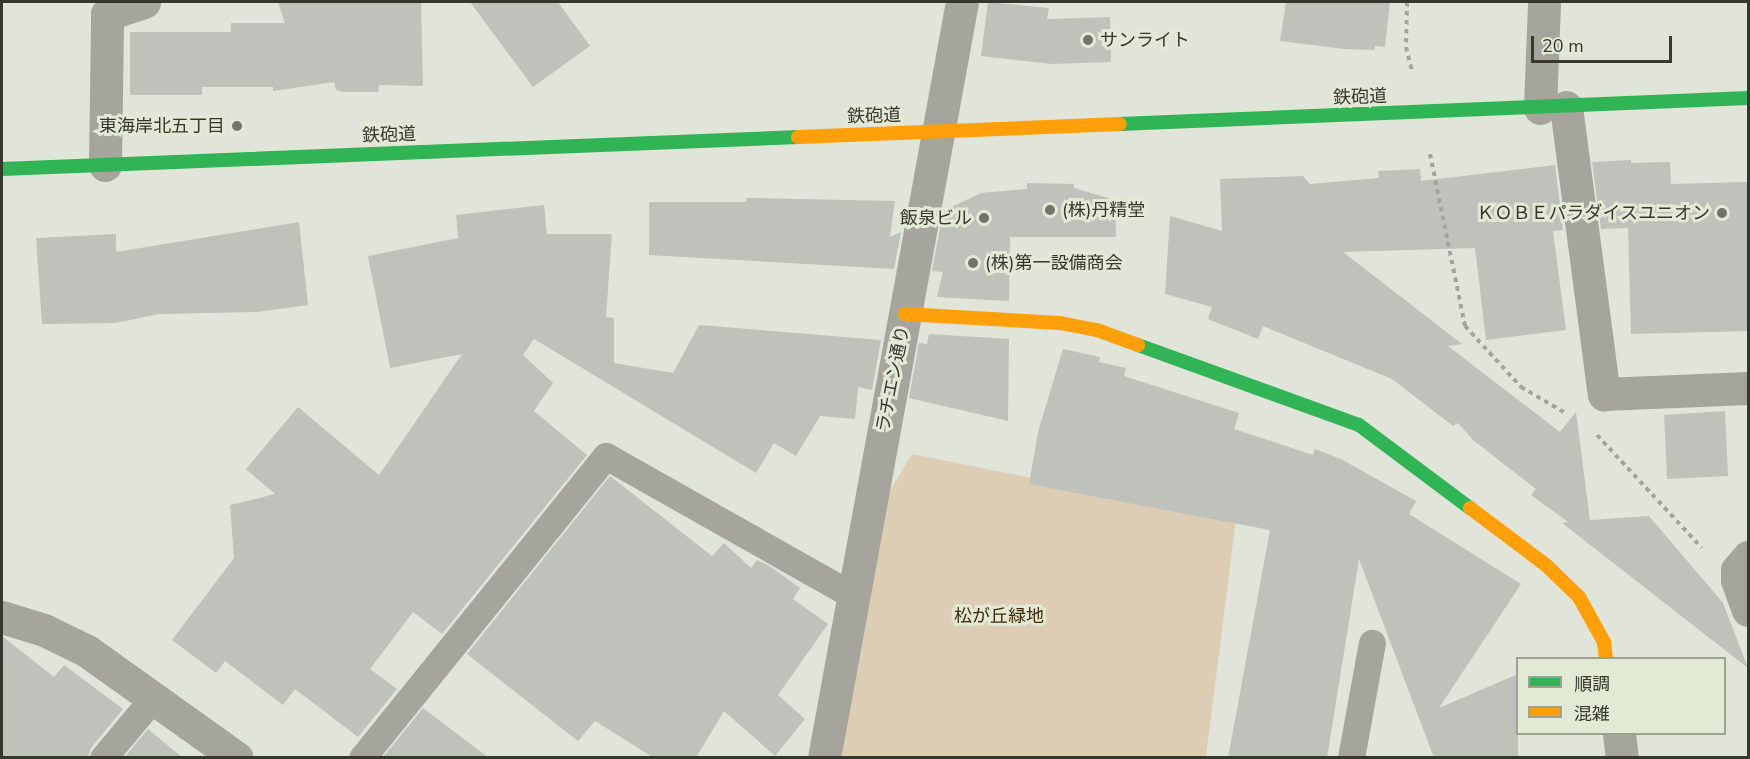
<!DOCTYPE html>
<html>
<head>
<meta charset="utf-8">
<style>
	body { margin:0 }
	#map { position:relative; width:1750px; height:759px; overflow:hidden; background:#e1e4d9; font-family:"Nunito Sans","Noto Sans JP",sans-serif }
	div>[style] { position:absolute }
	.green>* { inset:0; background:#ddcdb5 }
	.building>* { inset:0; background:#bec2bb }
	.path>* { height:4px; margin-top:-2px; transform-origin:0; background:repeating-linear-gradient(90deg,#a4a39c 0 4.5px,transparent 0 9px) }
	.lane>* { height:27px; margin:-13.5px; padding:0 13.5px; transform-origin:13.5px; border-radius:13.5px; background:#a6a59d }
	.street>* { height:33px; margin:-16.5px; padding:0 16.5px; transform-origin:16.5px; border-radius:16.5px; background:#a6a59d }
	.fast>* { height:14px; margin:-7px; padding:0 7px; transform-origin:7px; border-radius:7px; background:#30b455 }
	.slow>* { height:14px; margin:-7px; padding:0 7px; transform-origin:7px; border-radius:7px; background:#ff9f0a }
	.dots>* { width:16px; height:16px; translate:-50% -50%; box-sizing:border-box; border:3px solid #e2e9d4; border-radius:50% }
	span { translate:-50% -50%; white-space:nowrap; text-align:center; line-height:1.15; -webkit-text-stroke:6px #e2e9d4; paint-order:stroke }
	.poi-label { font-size:18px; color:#363830 }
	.left { translate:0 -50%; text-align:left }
	.right { translate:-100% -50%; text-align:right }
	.street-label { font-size:18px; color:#363830 }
	.park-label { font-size:18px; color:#422903 }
	.frame { position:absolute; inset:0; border:3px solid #363830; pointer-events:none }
	.legend { position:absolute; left:1516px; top:657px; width:210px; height:78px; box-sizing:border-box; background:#e2e9d4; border:2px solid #9da292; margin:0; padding:8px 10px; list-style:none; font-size:18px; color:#363830 }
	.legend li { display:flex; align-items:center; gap:12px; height:30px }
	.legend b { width:30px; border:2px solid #9da292 }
	.scale { position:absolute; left:1531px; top:36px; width:141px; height:27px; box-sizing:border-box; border:3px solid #363830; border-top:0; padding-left:8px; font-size:18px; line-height:21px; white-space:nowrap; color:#363830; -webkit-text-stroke:4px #e2e9d4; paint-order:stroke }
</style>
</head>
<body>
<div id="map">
	<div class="green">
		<i style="clip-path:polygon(912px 454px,1236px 519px,1206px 757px,832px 758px,870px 525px)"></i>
	</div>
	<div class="building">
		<i style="clip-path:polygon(278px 2px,421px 2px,423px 86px,379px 85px,378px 92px,343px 92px,336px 90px,334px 82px,273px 91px,273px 87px,202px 87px,202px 95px,130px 95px,130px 32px,231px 32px,231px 23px,285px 23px)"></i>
		<i style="clip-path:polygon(470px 2px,558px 2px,590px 46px,533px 87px)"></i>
		<i style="clip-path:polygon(988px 2px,1049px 8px,1047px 19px,1110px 17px,1111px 62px,1052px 64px,981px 56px)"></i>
		<i style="clip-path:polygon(1286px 2px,1390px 2px,1385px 47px,1375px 46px,1374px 50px,1344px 49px,1280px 41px)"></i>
		<i style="clip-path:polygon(1631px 160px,1631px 163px,1670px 162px,1671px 184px,1749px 182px,1749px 331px,1631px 334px,1628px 228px,1601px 229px,1592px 162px)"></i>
		<i style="clip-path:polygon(1555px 165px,1563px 230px,1553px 231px,1566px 330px,1486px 340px,1475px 248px,1343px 252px,1462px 344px,1448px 346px,1560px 432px,1576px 412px,1590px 520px,1649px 516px,1723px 603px,1748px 668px,1562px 523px,1568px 522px,1531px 495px,1536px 489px,1473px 440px,1458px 423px,1453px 426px,1392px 379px,1263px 326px,1258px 339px,1208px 319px,1212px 307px,1165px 294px,1170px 216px,1222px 231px,1220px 179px,1303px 176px,1310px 184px,1379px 178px,1378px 171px,1420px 169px,1421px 181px)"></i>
		<i style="clip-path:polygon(1027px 183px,1074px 184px,1074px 188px,1115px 200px,1116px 237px,1010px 237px,1009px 301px,937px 297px,943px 272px,932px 271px,943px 211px,981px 193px,1027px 189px)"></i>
		<i style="clip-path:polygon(746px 198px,895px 201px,890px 237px,901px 232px,894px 269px,649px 255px,649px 202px,746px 202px)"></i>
		<i style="clip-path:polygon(544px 205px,547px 234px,612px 234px,606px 317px,614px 318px,614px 363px,673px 373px,699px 325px,881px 340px,872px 390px,858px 387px,855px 419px,820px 416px,796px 456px,774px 443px,756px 473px,534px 339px,523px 355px,553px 383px,534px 411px,587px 455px,442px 634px,413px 612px,370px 669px,397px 689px,358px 737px,295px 689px,283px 705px,225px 661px,216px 673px,172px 640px,234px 558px,230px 505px,275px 494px,246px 469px,298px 407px,379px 475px,462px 354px,390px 368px,368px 256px,458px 238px,456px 215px)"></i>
		<i style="clip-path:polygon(299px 222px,308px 305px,258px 312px,159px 314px,116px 323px,42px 324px,36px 238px,116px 234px,116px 252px)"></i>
		<i style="clip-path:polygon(929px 334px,1009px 339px,1008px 421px,909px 398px,919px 343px,927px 344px)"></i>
		<i style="clip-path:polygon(1063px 349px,1100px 357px,1099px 362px,1126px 368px,1124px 376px,1239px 413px,1234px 429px,1313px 455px,1315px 449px,1341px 459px,1416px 501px,1409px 514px,1521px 584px,1439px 708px,1518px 674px,1518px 758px,1434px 758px,1359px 559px,1327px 758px,1228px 758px,1270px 530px,1029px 484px,1038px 432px)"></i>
		<i style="clip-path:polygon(1725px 411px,1728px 476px,1667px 479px,1664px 415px)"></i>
		<i style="clip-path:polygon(610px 476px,712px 556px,724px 543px,751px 568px,757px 560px,768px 565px,800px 588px,793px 599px,828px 624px,778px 695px,805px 719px,775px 756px,724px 711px,696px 758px,654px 758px,595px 721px,578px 741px,467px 654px)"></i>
		<i style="clip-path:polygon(2px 636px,54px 677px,64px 665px,123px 709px,91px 748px,88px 758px,2px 758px)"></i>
		<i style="clip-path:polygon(423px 708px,489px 758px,384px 756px)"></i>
		<i style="clip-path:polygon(148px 729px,183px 758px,124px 758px)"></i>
	</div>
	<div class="path">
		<i style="left:1407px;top:2px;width:45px;rotate:91.3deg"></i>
		<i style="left:1406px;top:47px;width:25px;rotate:76deg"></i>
		<i style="left:1430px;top:154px;width:176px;rotate:78.5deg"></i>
		<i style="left:1465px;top:326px;width:83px;rotate:47.4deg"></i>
		<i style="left:1521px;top:387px;width:53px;rotate:30.4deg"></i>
		<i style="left:1597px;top:435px;width:154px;rotate:47.1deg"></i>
	</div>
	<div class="lane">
		<i style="left:103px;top:758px;width:80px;rotate:-50.1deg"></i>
		<i style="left:362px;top:758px;width:388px;rotate:-51.1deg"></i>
		<i style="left:606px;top:456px;width:283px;rotate:29.5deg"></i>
		<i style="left:1351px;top:758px;width:117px;rotate:-79.7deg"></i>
	</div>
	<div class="street">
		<i style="left:1566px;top:107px;width:290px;rotate:82.5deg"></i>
		<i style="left:1604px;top:394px;width:144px;rotate:-2.4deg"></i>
		<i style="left:1540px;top:108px;width:106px;rotate:-87.8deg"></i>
		<i style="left:105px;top:165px;width:151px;rotate:-89.2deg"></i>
		<i style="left:107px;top:14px;width:39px;rotate:-18deg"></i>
		<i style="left:1748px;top:557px;width:17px;rotate:130deg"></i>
		<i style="left:1737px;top:570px;width:10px;rotate:90deg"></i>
		<i style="left:1737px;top:580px;width:32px;rotate:70deg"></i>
		<i style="left:2px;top:617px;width:44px;rotate:17.2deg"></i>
		<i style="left:44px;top:630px;width:48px;rotate:26deg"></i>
		<i style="left:87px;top:651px;width:184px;rotate:35.5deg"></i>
		<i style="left:1619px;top:734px;width:24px;rotate:83deg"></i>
		<i style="left:824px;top:758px;width:768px;rotate:-79.66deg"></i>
	</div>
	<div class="fast">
		<i style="left:1120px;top:124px;width:629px;rotate:-2.37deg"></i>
		<i style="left:2px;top:169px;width:797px;rotate:-2.3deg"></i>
		<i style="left:1138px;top:345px;width:235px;rotate:19.9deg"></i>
		<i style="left:1359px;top:425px;width:139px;rotate:36.8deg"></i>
	</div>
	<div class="slow">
		<i style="left:798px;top:137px;width:322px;rotate:-2.3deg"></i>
		<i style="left:905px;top:314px;width:155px;rotate:3.3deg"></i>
		<i style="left:1060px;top:323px;width:38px;rotate:11deg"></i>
		<i style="left:1097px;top:330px;width:44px;rotate:20.1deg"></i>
		<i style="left:1470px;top:508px;width:95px;rotate:36.9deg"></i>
		<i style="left:1546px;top:565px;width:46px;rotate:44.1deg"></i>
		<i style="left:1579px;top:597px;width:51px;rotate:60.9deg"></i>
		<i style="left:1604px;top:642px;width:16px;rotate:83deg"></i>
	</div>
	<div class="dots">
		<i style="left:1088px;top:40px;background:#72746b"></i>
		<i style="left:237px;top:126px;background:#72746b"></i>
		<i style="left:1050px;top:210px;background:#72746b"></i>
		<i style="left:1722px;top:213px;background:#72746b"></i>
		<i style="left:984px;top:218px;background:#72746b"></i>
		<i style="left:973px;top:263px;background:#72746b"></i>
	</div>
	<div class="poi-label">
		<span class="left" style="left:1100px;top:40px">サンライト</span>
		<span class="right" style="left:225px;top:126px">東海岸北五丁目</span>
		<span class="left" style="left:1062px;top:210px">(株)丹精堂</span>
		<span class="right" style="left:1710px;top:213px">ＫＯＢＥパラダイスユニオン</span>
		<span class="right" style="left:972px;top:218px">飯泉ビル</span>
		<span class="left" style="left:985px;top:263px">(株)第一設備商会</span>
	</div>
	<div class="street-label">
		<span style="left:1360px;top:97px;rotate:-2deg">鉄砲道</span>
		<span style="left:874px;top:116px;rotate:-2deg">鉄砲道</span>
		<span style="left:389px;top:135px;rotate:-2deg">鉄砲道</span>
		<span style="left:893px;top:379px;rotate:-79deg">ラチエン通り</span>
	</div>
	<div class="park-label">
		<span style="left:999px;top:616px">松が丘緑地</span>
	</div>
	<div class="frame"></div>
	<ul class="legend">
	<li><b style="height:8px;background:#30b455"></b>順調</li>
	<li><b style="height:8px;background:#ff9f0a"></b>混雑</li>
	</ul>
	<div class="scale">20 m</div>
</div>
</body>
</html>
